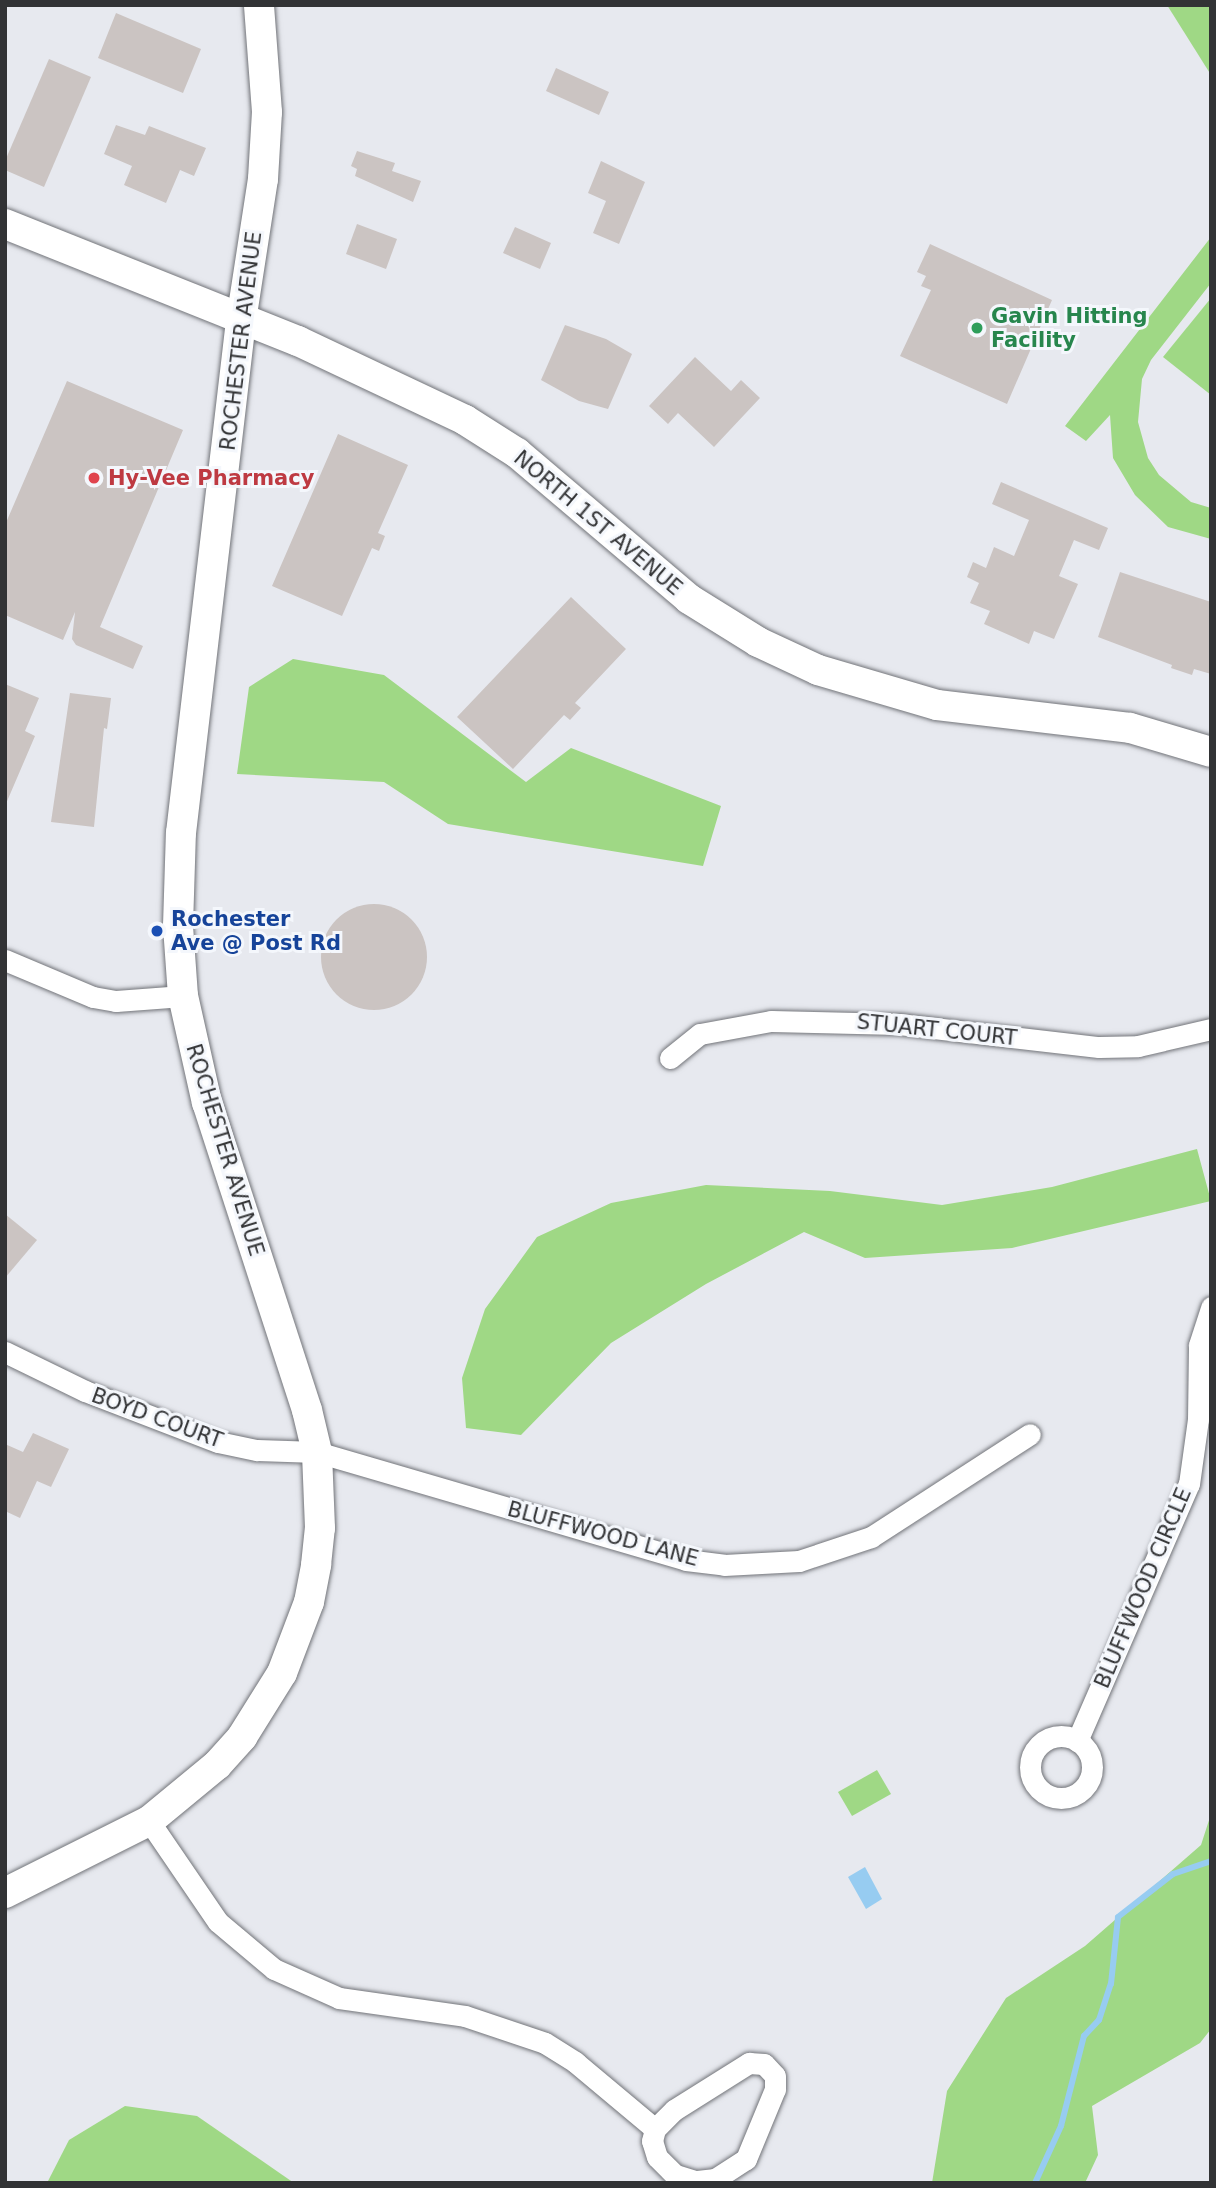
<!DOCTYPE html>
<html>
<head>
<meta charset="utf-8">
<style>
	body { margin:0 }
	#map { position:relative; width:1216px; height:2188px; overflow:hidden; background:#e7e9ef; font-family:"DejaVu Sans",sans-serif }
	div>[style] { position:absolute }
	.green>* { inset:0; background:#9fd885 }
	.water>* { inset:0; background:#97ccf1 }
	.stream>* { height:6px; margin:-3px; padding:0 3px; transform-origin:3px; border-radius:3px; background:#97ccf1 }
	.building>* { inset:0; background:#cbc4c2 }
	.round { border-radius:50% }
	.roads { filter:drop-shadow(0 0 2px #727479) drop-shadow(0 0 2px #727479) }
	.street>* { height:21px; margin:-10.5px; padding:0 10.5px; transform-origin:10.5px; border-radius:10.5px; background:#fff }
	.street>.ring { margin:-10.5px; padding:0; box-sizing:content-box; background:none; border:21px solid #fff; border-radius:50% }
	.secondary>* { height:30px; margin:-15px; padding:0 15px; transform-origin:15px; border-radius:15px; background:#fff }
	.dots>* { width:19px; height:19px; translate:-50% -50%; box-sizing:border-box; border:4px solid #f4f7fc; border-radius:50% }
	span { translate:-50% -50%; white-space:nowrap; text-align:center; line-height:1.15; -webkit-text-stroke:6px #f4f7fc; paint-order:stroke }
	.leisure-label { font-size:21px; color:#27864d; font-weight:700 }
	.left { translate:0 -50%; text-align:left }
	.street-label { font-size:21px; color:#323335 }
	.health-label { font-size:21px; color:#be3a42; font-weight:700 }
	.transit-label { font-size:21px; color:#164399; font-weight:700 }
	.frame { position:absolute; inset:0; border:7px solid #323335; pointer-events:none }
</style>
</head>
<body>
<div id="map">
	<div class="green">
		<i style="clip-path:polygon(1167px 5px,1211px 5px,1211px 75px)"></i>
		<i style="clip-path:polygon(1211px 237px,1211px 283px,1151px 360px,1142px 379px,1138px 422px,1148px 458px,1159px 475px,1191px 502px,1211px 508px,1211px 539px,1168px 527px,1135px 495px,1113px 458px,1110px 415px,1086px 441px,1065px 426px)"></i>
		<i style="clip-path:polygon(1211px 298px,1211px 395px,1163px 357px)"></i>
		<i style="clip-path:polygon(293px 659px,384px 675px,526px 782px,571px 748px,721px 806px,703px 866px,448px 824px,384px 782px,237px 774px,249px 687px)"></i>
		<i style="clip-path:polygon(1197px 1149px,1211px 1201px,1012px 1248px,865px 1258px,804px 1232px,706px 1284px,611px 1343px,521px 1435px,466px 1428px,462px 1378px,485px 1309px,537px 1237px,611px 1203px,706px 1185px,830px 1191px,942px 1205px,1052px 1187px)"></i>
		<i style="clip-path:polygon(877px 1770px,891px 1794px,852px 1816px,838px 1792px)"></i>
		<i style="clip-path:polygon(1211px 1814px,1211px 2029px,1200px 2043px,1092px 2106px,1098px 2155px,1085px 2183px,932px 2183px,947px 2091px,1006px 1998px,1085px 1946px,1201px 1845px)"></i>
		<i style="clip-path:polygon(125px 2106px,197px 2116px,294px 2183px,47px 2183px,69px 2140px)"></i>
	</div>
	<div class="water">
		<i style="clip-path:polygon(865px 1867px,882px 1899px,866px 1909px,848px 1877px)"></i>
	</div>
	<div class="stream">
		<i style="left:1035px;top:2183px;width:63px;rotate:-65.5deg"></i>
		<i style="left:1061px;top:2126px;width:93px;rotate:-75.7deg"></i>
		<i style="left:1084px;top:2036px;width:22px;rotate:-47deg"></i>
		<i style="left:1099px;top:2020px;width:38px;rotate:-72deg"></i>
		<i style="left:1111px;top:1984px;width:67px;rotate:-84deg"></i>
		<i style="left:1118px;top:1917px;width:70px;rotate:-38deg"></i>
		<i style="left:1173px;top:1874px;width:40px;rotate:-18.9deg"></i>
	</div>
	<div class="building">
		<i style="clip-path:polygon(116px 13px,201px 49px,183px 93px,98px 58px)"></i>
		<i style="clip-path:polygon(49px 59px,91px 77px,44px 187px,5px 170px,5px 161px)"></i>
		<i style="clip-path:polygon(556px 68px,609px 92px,599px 115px,546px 91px)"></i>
		<i style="clip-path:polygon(116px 125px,145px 135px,149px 126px,206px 148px,194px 176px,180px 170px,166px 203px,124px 185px,132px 166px,104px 154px)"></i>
		<i style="clip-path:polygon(357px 151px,395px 163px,392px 171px,421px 181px,413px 202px,355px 176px,357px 169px,351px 166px)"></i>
		<i style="clip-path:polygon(601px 161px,645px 182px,619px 244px,593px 233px,606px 201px,588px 193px)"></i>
		<i style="clip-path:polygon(357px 224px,397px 239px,386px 269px,346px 254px)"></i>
		<i style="clip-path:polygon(515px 227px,551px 243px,540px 269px,503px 253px)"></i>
		<i style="clip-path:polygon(930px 244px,1052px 300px,1007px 404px,900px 356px,931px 290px,921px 286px,926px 276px,917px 272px)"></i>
		<i style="clip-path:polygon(565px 325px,606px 339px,632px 354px,608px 409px,579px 401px,541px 380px)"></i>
		<i style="clip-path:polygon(695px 357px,731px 391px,741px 380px,760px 398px,714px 447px,678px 413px,668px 424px,649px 406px)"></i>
		<i style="clip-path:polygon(67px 381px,183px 430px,100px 627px,143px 646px,133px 669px,76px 645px,72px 639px,75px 612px,63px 640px,5px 615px,5px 525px)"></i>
		<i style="clip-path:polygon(338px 434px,408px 465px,378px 533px,385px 536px,379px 551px,372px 548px,342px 616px,272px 586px)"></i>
		<i style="clip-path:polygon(1001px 482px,1108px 528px,1099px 550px,1074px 540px,1059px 576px,1078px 584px,1054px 639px,1034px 631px,1029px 644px,984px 624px,990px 611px,970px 603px,979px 583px,967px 577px,973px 562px,986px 568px,994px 547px,1014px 556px,1029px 520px,992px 504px)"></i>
		<i style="clip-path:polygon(1120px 572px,1211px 602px,1211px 674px,1194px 669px,1192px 675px,1171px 668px,1172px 665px,1098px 637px)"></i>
		<i style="clip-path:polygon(571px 597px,626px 649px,575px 703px,581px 708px,570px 720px,564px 715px,513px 769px,457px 717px)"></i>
		<i style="clip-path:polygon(5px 684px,39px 698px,25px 731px,35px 736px,5px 806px)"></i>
		<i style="clip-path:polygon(70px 693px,111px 698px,107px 729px,104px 728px,94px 827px,51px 822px)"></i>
		<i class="round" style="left:321px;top:904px;width:106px;height:106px"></i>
		<i style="clip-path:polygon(5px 1214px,37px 1240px,5px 1278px)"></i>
		<i style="clip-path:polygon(33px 1433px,69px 1449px,51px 1487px,37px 1481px,20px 1518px,5px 1511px,5px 1444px,23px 1452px)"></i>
	</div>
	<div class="roads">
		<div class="street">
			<i style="left:5px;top:960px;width:95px;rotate:22.8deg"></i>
			<i style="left:93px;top:997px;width:23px;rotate:10deg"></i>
			<i style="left:116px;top:1001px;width:67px;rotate:-4.3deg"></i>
			<i style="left:670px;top:1058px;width:38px;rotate:-39deg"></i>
			<i style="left:700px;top:1034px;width:72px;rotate:-10.4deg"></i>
			<i style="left:771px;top:1021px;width:128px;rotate:1.3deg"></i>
			<i style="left:899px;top:1024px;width:201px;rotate:6.6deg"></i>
			<i style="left:1099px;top:1047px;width:39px;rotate:-1deg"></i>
			<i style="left:1138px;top:1046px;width:75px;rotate:-13.1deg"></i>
			<i style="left:5px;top:1352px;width:89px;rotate:26deg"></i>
			<i style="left:85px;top:1391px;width:142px;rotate:21deg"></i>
			<i style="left:218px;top:1442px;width:40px;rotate:12deg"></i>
			<i style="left:257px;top:1450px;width:60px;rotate:1.9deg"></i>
			<i style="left:317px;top:1452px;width:384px;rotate:16.3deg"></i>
			<i style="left:686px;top:1560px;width:38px;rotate:7deg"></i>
			<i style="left:724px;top:1565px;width:75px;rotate:-3.1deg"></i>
			<i style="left:799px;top:1561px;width:76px;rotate:-18.4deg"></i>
			<i style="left:871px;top:1537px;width:189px;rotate:-32.9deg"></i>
			<i class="ring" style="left:1030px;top:1736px;width:41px;height:41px"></i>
			<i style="left:1077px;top:1741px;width:280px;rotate:-66.5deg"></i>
			<i style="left:1189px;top:1484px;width:66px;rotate:-82.1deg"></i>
			<i style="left:1198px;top:1419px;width:74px;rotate:-89.2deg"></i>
			<i style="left:1199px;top:1345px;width:40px;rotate:-72deg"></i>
			<i style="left:149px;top:1821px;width:122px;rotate:55.7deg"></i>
			<i style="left:218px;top:1922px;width:73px;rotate:40deg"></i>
			<i style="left:274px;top:1969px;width:71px;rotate:24deg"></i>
			<i style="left:339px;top:1998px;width:127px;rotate:8.1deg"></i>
			<i style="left:465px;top:2016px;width:84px;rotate:18.6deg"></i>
			<i style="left:545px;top:2043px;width:36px;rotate:32deg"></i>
			<i style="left:575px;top:2062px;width:104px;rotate:39.9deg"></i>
			<i style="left:749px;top:2063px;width:15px;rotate:4deg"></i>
			<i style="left:764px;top:2064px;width:16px;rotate:47deg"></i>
			<i style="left:775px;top:2076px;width:13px;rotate:90deg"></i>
			<i style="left:775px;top:2089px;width:76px;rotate:112.5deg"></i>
			<i style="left:746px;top:2159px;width:37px;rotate:147deg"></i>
			<i style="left:715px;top:2179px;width:20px;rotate:174deg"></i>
			<i style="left:695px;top:2181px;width:21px;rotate:-163deg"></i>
			<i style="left:675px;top:2175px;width:25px;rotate:-135deg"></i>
			<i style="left:657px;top:2157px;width:17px;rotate:-107deg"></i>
			<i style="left:652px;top:2141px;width:12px;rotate:-76deg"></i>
			<i style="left:655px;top:2129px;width:27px;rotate:-45deg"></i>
			<i style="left:674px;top:2110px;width:89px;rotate:-32.1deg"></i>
		</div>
		<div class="secondary">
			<i style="left:5px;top:224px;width:315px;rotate:21.8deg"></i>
			<i style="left:298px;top:341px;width:185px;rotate:25.3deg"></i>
			<i style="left:465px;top:420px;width:62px;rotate:32.4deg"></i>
			<i style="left:517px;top:453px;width:226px;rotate:40.3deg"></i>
			<i style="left:689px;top:599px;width:81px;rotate:31.9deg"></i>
			<i style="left:758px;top:642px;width:66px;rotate:25deg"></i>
			<i style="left:818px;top:670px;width:124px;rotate:16.4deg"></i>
			<i style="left:937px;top:705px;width:194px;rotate:6.8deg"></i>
			<i style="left:1130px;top:728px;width:84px;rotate:16.5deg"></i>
			<i style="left:5px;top:1893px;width:161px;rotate:-26.6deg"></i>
			<i style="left:149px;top:1821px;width:88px;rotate:-39.5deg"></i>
			<i style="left:217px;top:1765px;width:38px;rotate:-48deg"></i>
			<i style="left:242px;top:1737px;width:75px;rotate:-58deg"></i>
			<i style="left:282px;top:1673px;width:76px;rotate:-69.2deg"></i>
			<i style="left:309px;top:1602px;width:38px;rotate:-79deg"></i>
			<i style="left:316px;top:1565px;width:37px;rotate:-84deg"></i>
			<i style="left:320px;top:1528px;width:76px;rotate:-92.3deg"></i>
			<i style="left:317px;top:1452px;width:43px;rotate:-103.4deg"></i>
			<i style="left:307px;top:1410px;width:323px;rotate:-108deg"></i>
			<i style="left:207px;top:1103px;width:110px;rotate:-102.6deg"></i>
			<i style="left:183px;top:996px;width:70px;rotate:-94.1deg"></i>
			<i style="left:178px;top:926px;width:93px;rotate:-88.2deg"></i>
			<i style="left:181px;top:833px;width:516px;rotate:-83.32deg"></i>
			<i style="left:241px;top:321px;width:144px;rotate:-81.2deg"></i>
			<i style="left:263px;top:179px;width:67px;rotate:-86.6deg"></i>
			<i style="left:267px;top:112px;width:107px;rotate:-94.3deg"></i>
		</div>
	</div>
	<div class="dots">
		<i style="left:977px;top:328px;background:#2e9e5b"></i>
		<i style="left:94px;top:478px;background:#e0444e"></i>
		<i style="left:157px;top:931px;background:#1a4fb4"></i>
	</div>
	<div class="leisure-label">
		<span class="left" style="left:991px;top:328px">Gavin Hitting<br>Facility</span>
	</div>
	<div class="street-label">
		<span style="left:241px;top:341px;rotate:-83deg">ROCHESTER AVENUE</span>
		<span style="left:598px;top:523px;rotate:40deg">NORTH 1ST AVENUE</span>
		<span style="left:937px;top:1030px;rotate:6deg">STUART COURT</span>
		<span style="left:225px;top:1150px;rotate:73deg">ROCHESTER AVENUE</span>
		<span style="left:157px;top:1418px;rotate:20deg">BOYD COURT</span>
		<span style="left:603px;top:1534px;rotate:15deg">BLUFFWOOD LANE</span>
		<span style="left:1143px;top:1588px;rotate:-67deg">BLUFFWOOD CIRCLE</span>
	</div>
	<div class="health-label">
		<span class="left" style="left:108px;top:478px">Hy-Vee Pharmacy</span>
	</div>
	<div class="transit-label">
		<span class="left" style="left:171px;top:931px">Rochester<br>Ave @ Post Rd</span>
	</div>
	<div class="frame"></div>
</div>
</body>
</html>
